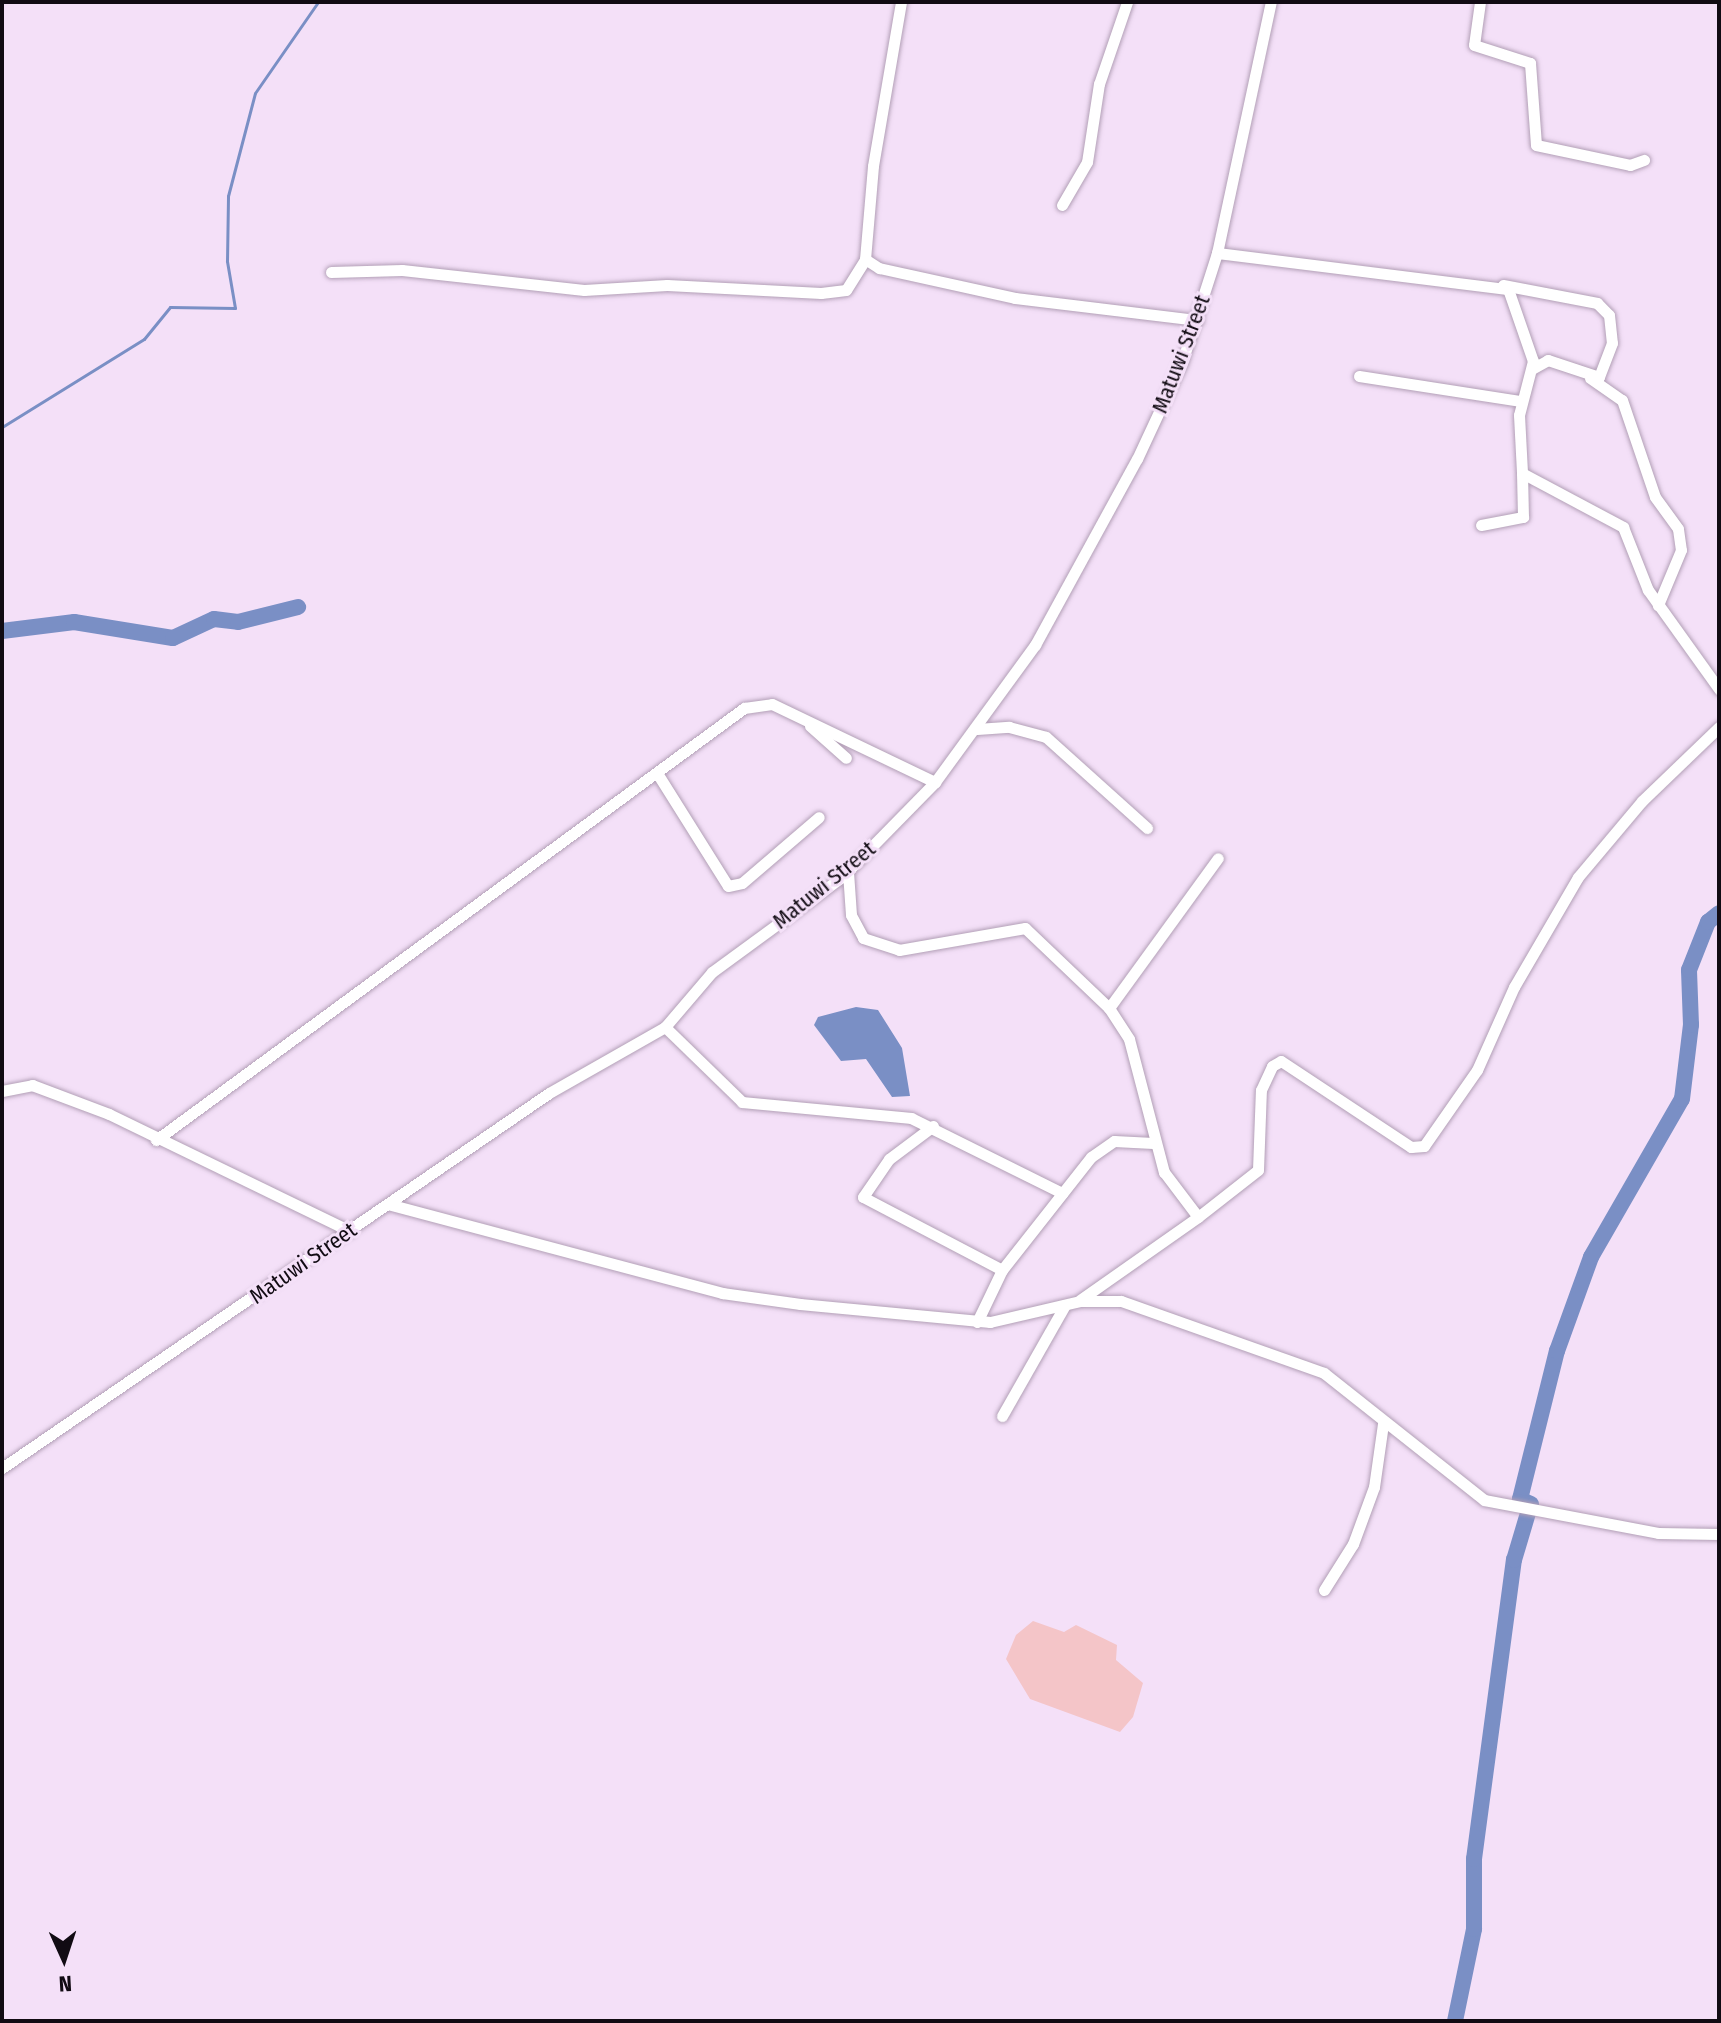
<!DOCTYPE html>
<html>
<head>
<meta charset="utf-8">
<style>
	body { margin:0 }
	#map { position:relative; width:1721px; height:2023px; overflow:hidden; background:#f4e0f8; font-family:"Fira Sans Condensed",sans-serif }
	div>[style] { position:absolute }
	.green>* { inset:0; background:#f4c5c8 }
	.water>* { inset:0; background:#7a8fc5 }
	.stream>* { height:3px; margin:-1.5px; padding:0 1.5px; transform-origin:1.5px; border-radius:1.5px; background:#7a8fc5 }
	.river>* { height:16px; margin:-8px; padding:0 8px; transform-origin:8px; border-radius:8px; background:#7a8fc5 }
	.roads { filter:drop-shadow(0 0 2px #b29fb6) drop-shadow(0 0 2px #b29fb6) }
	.street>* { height:11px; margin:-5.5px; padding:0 5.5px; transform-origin:5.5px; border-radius:5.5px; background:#fff }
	span { translate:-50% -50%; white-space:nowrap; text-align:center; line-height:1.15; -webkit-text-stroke:6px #f4e0f8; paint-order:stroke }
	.street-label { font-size:22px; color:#110b13 }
	.frame { position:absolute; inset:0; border:4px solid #110b13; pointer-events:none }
	.north { position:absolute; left:24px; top:1919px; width:80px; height:80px; -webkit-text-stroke:6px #f4e0f8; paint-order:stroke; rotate:177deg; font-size:22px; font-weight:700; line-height:32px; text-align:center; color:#110b13 }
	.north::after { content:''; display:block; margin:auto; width:28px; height:36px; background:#110b13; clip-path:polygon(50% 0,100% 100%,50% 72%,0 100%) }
</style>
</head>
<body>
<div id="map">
	<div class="green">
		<i style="clip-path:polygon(1033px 1621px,1064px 1632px,1076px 1625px,1117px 1645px,1116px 1660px,1143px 1683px,1133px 1717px,1120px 1732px,1030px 1699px,1006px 1659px,1016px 1635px)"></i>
	</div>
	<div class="water">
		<i style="clip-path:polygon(856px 1007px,878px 1010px,902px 1048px,910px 1096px,892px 1097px,866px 1059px,841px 1061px,814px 1025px,818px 1017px)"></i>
	</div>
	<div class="stream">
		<i style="left:2px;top:427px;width:167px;rotate:-31.8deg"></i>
		<i style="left:144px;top:339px;width:41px;rotate:-50.9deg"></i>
		<i style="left:170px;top:307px;width:65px;rotate:0.9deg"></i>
		<i style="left:235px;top:308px;width:48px;rotate:-99.7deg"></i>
		<i style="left:227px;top:261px;width:65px;rotate:-89.1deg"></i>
		<i style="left:228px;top:196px;width:106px;rotate:-75.3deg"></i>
		<i style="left:255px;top:93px;width:111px;rotate:-55.3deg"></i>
	</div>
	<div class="river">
		<i style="left:2px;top:631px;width:73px;rotate:-7.1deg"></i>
		<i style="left:74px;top:622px;width:100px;rotate:9.2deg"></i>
		<i style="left:173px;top:638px;width:45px;rotate:-24.9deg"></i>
		<i style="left:214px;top:619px;width:24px;rotate:7deg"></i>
		<i style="left:238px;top:622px;width:62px;rotate:-14deg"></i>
		<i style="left:1531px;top:1504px;width:12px;rotate:-156deg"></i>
		<i style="left:1520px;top:1499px;width:153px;rotate:-76deg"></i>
		<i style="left:1557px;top:1351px;width:100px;rotate:-70.1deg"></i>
		<i style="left:1591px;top:1257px;width:182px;rotate:-60.1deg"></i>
		<i style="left:1682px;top:1099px;width:75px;rotate:-83.1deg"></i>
		<i style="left:1691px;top:1025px;width:55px;rotate:-92.1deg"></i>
		<i style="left:1689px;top:970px;width:52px;rotate:-68.4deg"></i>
		<i style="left:1708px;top:922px;width:14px;rotate:-39deg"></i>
		<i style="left:1455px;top:2021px;width:94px;rotate:-78.3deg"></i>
		<i style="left:1474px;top:1929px;width:70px;rotate:-90deg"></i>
		<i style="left:1474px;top:1859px;width:302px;rotate:-82.4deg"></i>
		<i style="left:1514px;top:1560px;width:49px;rotate:-73.4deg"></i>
	</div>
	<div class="roads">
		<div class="street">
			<i style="left:901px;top:2px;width:166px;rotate:99.7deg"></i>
			<i style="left:873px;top:166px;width:93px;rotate:94.9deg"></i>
			<i style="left:865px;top:259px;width:17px;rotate:33deg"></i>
			<i style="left:879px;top:268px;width:139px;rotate:12.4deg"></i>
			<i style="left:1015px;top:298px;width:184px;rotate:6.9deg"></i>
			<i style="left:1480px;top:2px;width:43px;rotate:97.9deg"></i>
			<i style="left:1474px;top:45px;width:59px;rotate:17.8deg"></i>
			<i style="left:1530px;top:63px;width:82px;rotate:85.8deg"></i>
			<i style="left:1536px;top:145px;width:96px;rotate:12deg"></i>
			<i style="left:1630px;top:165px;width:15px;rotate:-20deg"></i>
			<i style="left:1062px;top:205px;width:50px;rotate:-59.8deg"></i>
			<i style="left:1087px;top:162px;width:79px;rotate:-81.3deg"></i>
			<i style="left:1099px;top:84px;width:87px;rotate:-71.1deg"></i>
			<i style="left:1217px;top:253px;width:293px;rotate:7.1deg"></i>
			<i style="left:1508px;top:289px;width:76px;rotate:70.9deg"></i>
			<i style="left:1533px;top:361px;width:56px;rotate:104.5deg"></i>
			<i style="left:1519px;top:415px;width:58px;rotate:87deg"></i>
			<i style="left:1522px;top:473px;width:115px;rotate:28.1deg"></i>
			<i style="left:1623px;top:527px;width:68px;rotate:68.4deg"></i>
			<i style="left:1648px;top:590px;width:122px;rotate:54.4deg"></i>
			<i style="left:331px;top:272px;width:71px;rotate:-1.6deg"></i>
			<i style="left:402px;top:270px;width:183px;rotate:6.3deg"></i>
			<i style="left:584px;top:290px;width:83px;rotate:-3.4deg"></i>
			<i style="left:667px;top:285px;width:154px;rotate:3deg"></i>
			<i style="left:821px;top:293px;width:25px;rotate:-7deg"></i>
			<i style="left:846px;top:290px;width:36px;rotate:-58deg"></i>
			<i style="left:1503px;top:285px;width:96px;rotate:10.8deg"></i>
			<i style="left:1597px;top:303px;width:17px;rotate:45deg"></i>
			<i style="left:1609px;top:315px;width:28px;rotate:84deg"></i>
			<i style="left:1612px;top:343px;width:36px;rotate:111deg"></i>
			<i style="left:1599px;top:377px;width:54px;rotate:-161.6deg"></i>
			<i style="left:1548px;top:360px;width:18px;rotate:151deg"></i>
			<i style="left:1359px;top:376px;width:164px;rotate:8.8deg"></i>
			<i style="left:1590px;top:378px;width:39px;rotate:35deg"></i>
			<i style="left:1622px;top:400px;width:102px;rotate:71.2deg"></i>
			<i style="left:1655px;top:497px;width:39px;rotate:54deg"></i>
			<i style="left:1678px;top:529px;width:21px;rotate:82deg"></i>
			<i style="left:1681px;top:550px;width:60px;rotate:112.7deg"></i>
			<i style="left:1481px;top:525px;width:43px;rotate:-10.8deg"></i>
			<i style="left:1523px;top:517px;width:44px;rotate:-91.3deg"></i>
			<i style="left:810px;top:726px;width:48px;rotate:41.6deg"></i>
			<i style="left:977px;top:729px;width:32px;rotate:-4deg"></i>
			<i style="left:1009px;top:727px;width:38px;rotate:15deg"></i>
			<i style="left:1046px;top:737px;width:136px;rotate:42deg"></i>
			<i style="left:657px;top:773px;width:133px;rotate:57.9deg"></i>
			<i style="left:728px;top:886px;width:14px;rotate:-12deg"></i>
			<i style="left:742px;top:883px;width:101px;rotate:-40.6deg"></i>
			<i style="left:848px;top:872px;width:43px;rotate:86deg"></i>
			<i style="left:851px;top:915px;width:26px;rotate:62deg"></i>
			<i style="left:863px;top:938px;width:38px;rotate:18deg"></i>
			<i style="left:899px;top:950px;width:128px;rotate:-9.9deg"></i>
			<i style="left:1025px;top:928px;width:116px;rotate:43.6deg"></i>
			<i style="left:1109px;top:1008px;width:37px;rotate:57deg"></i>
			<i style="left:1129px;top:1039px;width:138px;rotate:75.3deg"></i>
			<i style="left:1164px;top:1172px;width:56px;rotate:52.9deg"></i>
			<i style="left:1198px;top:1217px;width:144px;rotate:144.9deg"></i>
			<i style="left:1109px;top:1008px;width:185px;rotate:-54deg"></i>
			<i style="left:665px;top:1027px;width:107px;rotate:44.2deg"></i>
			<i style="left:742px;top:1102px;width:170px;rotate:5.4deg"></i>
			<i style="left:911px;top:1118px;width:169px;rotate:26.4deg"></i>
			<i style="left:2px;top:1091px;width:31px;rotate:-11deg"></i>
			<i style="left:32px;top:1085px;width:82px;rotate:20.6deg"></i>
			<i style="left:109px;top:1114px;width:268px;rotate:25.9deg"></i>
			<i style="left:933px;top:1126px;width:55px;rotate:143.1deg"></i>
			<i style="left:889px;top:1159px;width:46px;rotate:124.4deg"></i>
			<i style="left:863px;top:1197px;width:157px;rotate:27.7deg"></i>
			<i style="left:156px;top:1140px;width:730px;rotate:-36.3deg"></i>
			<i style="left:744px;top:708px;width:28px;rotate:-8deg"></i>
			<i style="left:772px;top:704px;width:181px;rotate:25.6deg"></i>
			<i style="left:388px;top:1204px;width:346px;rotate:14.9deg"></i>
			<i style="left:722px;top:1293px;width:79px;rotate:8deg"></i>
			<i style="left:800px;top:1304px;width:191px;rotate:5.4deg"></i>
			<i style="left:990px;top:1322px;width:92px;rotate:-13.1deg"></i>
			<i style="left:1080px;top:1301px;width:41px"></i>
			<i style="left:1121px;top:1301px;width:215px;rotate:19.5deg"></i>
			<i style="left:1324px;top:1373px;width:204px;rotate:38.4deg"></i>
			<i style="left:1484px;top:1500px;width:177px;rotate:10.7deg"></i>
			<i style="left:1658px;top:1533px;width:61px;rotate:0.9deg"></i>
			<i style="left:1198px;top:1217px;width:76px;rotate:-38.1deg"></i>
			<i style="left:1258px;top:1170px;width:80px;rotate:-87.9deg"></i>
			<i style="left:1261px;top:1090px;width:26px;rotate:-65deg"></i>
			<i style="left:1272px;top:1066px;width:10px;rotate:-29deg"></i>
			<i style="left:1281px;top:1061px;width:156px;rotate:33.5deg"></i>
			<i style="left:1411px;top:1147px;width:13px;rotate:-4deg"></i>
			<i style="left:1424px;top:1146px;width:93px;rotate:-55.1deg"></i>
			<i style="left:1477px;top:1070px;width:91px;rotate:-66deg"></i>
			<i style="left:1514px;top:987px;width:127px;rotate:-59.8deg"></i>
			<i style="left:1578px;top:877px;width:99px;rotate:-49.9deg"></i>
			<i style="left:1642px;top:801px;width:107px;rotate:-43.9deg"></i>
			<i style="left:977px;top:1322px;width:58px;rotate:-64.3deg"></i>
			<i style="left:1002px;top:1270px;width:144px;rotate:-51.8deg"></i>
			<i style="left:1091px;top:1157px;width:28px;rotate:-35deg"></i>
			<i style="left:1114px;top:1141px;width:39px;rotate:3deg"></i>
			<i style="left:1002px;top:1416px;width:125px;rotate:-60.4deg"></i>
			<i style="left:2px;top:1468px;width:663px;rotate:-34.43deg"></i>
			<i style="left:549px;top:1093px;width:133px;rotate:-29.6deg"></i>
			<i style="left:665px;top:1027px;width:72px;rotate:-49.5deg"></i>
			<i style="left:712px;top:972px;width:161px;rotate:-36.2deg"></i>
			<i style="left:842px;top:877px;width:133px;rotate:-45.6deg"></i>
			<i style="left:935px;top:782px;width:170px;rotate:-53.9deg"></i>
			<i style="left:1035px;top:645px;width:212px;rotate:-61.3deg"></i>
			<i style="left:1137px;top:459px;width:107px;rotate:-65.1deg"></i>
			<i style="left:1182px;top:362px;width:114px;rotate:-72.2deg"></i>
			<i style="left:1217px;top:253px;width:257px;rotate:-77.9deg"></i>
			<i style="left:1324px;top:1590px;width:54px;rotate:-57.8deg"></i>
			<i style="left:1353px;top:1544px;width:61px;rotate:-69.8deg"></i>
			<i style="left:1374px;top:1487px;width:64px;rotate:-81.9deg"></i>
		</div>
	</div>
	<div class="street-label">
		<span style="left:1181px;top:354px;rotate:-69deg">Matuwi Street</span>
		<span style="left:824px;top:885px;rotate:-39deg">Matuwi Street</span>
		<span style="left:303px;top:1263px;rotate:-35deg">Matuwi Street</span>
	</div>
	<div class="frame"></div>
	<div class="north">N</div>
</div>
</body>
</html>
